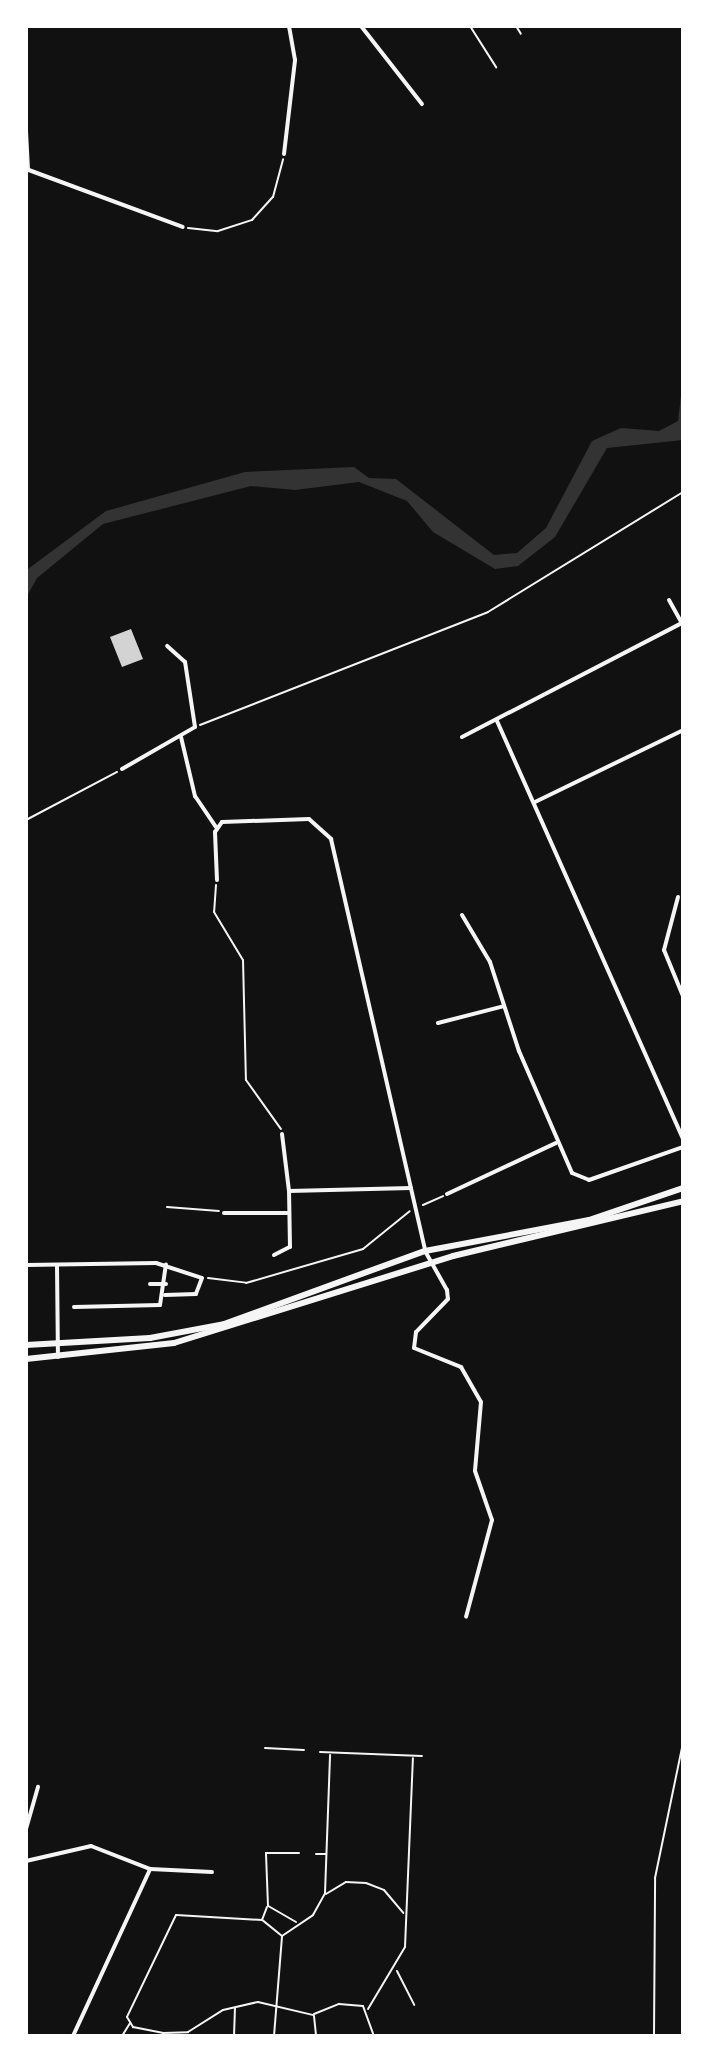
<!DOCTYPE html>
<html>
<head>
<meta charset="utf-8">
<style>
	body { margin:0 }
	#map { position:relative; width:709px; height:2062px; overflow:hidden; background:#111; font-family:Lora,serif }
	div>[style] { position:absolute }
	.water>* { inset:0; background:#333 }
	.building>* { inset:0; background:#d3d3d3 }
	.path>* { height:2px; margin:-1px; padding:0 1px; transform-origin:1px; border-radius:1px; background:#f5f5f5 }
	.service>* { height:2px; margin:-1px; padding:0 1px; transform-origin:1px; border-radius:1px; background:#f5f5f5 }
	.minor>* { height:4px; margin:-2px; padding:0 2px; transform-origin:2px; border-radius:2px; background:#f5f5f5 }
	.secondary>* { height:6px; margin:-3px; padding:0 3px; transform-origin:3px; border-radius:3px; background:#f5f5f5 }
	span { translate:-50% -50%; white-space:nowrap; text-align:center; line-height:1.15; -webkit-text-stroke:7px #fff; paint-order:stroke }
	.frame { position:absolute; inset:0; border:28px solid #fff; pointer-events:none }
</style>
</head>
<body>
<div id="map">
	<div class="water">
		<i style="clip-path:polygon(683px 379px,683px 440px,607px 448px,555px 537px,518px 566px,495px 569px,433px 532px,407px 501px,359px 482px,295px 490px,251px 486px,103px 524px,37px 578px,26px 598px,28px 569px,106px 511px,245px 472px,354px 467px,369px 478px,396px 479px,494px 555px,517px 553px,546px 528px,592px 441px,621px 428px,659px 431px,678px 421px)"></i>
	</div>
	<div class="building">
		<i style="clip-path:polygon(131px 629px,143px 659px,122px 667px,110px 637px)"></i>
	</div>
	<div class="path">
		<i style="left:188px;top:228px;width:30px;rotate:6deg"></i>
		<i style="left:218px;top:231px;width:36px;rotate:-18deg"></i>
		<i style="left:252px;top:220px;width:31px;rotate:-48deg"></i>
		<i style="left:273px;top:197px;width:39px;rotate:-75deg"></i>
		<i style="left:200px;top:725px;width:309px;rotate:-21.4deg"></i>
		<i style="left:488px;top:612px;width:229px;rotate:-31.6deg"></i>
		<i style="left:26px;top:820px;width:103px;rotate:-27.8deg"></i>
		<i style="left:216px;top:885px;width:27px;rotate:94deg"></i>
		<i style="left:214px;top:912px;width:56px;rotate:58.9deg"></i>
		<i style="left:243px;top:960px;width:120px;rotate:88.6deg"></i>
		<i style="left:246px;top:1080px;width:60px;rotate:54.5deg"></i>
		<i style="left:423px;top:1205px;width:22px;rotate:-24deg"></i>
		<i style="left:167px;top:1207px;width:52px;rotate:4.4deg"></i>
		<i style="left:208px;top:1278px;width:38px;rotate:7deg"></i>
		<i style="left:246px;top:1283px;width:122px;rotate:-16.2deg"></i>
		<i style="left:363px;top:1249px;width:60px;rotate:-39deg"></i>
		<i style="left:265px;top:1748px;width:39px;rotate:3deg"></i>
		<i style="left:320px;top:1752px;width:102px;rotate:2.2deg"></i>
		<i style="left:316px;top:1854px;width:10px"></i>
		<i style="left:326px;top:1894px;width:23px;rotate:-31deg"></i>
		<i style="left:346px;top:1882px;width:20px;rotate:3deg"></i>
		<i style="left:366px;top:1883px;width:19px;rotate:21deg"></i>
		<i style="left:384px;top:1890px;width:30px;rotate:50deg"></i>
		<i style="left:262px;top:1920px;width:14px;rotate:-69deg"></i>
		<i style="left:296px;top:1922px;width:32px;rotate:-150deg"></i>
		<i style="left:268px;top:1906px;width:53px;rotate:-92.2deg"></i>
		<i style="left:266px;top:1853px;width:33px"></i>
		<i style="left:282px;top:1936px;width:26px;rotate:-141deg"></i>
		<i style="left:262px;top:1920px;width:86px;rotate:-176.7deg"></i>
		<i style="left:176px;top:1915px;width:113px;rotate:115.7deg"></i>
		<i style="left:127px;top:2017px;width:12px;rotate:59deg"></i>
		<i style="left:133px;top:2027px;width:31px;rotate:11deg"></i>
		<i style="left:163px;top:2033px;width:25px;rotate:-2deg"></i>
		<i style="left:188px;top:2032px;width:41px;rotate:-32.2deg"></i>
		<i style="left:223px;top:2010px;width:36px;rotate:-13deg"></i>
		<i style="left:258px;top:2002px;width:57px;rotate:13.3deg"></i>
		<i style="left:397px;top:1971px;width:38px;rotate:63deg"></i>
		<i style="left:368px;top:2009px;width:72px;rotate:-59.2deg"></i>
		<i style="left:405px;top:1947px;width:189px;rotate:-87.6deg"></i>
		<i style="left:314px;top:2014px;width:27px;rotate:-22deg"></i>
		<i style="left:339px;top:2004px;width:24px;rotate:5deg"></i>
		<i style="left:363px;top:2006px;width:32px;rotate:70deg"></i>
		<i style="left:314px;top:2016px;width:20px;rotate:84deg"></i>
		<i style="left:122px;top:2036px;width:15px;rotate:-58deg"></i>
		<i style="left:234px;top:2036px;width:28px;rotate:-88deg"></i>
		<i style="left:274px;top:2036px;width:100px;rotate:-85.4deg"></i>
		<i style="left:282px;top:1936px;width:37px;rotate:-34deg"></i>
		<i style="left:313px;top:1915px;width:25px;rotate:-61deg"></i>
		<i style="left:325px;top:1893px;width:138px;rotate:-87.9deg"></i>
		<i style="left:654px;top:2036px;width:158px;rotate:-89.6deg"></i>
		<i style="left:655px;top:1878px;width:138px;rotate:-78.3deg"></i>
	</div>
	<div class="service">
		<i style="left:470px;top:26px;width:49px;rotate:57.6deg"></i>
		<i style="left:516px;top:26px;width:9px;rotate:58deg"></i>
		<i style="left:26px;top:112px;width:57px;rotate:87deg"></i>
	</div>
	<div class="minor">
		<i style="left:361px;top:26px;width:99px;rotate:52deg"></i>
		<i style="left:284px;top:154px;width:95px;rotate:-83.3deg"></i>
		<i style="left:295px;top:60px;width:35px;rotate:-100deg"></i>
		<i style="left:26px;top:169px;width:167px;rotate:20.3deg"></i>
		<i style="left:669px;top:600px;width:25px;rotate:61deg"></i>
		<i style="left:497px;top:721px;width:458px;rotate:66deg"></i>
		<i style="left:181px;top:737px;width:61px;rotate:76.7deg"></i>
		<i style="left:195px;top:796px;width:37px;rotate:56deg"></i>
		<i style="left:462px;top:737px;width:248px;rotate:-27.4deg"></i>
		<i style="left:122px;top:769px;width:84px;rotate:-29.9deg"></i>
		<i style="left:195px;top:727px;width:66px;rotate:-98.7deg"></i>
		<i style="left:185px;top:662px;width:24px;rotate:-138deg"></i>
		<i style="left:535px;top:802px;width:165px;rotate:-25.9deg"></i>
		<i style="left:217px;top:880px;width:48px;rotate:-92.4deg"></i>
		<i style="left:215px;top:832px;width:12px;rotate:-55deg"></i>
		<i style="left:222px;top:822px;width:87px;rotate:-2deg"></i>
		<i style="left:309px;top:819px;width:30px;rotate:42deg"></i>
		<i style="left:331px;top:839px;width:423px;rotate:77.1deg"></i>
		<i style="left:425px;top:1251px;width:45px;rotate:60.6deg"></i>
		<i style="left:447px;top:1290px;width:9px;rotate:84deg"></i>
		<i style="left:448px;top:1299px;width:46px;rotate:134.1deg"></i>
		<i style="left:416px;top:1332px;width:16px;rotate:97deg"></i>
		<i style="left:414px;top:1348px;width:51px;rotate:22deg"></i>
		<i style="left:461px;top:1367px;width:40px;rotate:60.3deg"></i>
		<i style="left:481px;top:1402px;width:69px;rotate:95deg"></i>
		<i style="left:475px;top:1471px;width:52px;rotate:70.9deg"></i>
		<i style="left:492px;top:1520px;width:100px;rotate:105deg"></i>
		<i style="left:678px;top:897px;width:55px;rotate:104.8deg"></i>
		<i style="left:664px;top:950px;width:50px;rotate:67.6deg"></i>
		<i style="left:462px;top:915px;width:55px;rotate:59.2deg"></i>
		<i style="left:490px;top:962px;width:94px;rotate:72deg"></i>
		<i style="left:519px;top:1051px;width:133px;rotate:66.5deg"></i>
		<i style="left:572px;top:1173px;width:18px;rotate:22deg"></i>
		<i style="left:589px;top:1180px;width:100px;rotate:-19.3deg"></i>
		<i style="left:438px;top:1023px;width:68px;rotate:-14.4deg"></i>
		<i style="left:282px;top:1134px;width:57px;rotate:83deg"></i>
		<i style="left:447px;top:1194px;width:120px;rotate:-25.1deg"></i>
		<i style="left:224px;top:1213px;width:65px"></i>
		<i style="left:274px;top:1255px;width:18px;rotate:-27deg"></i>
		<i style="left:290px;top:1247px;width:56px;rotate:-91deg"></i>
		<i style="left:289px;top:1191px;width:122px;rotate:-1.4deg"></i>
		<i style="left:26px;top:1265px;width:130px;rotate:-0.9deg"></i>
		<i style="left:156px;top:1263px;width:48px;rotate:18.1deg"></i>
		<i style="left:202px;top:1278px;width:17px;rotate:111deg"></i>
		<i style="left:196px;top:1294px;width:31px;rotate:178deg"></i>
		<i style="left:57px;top:1265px;width:92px;rotate:89.4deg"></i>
		<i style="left:150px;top:1284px;width:16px"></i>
		<i style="left:74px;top:1307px;width:86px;rotate:-1.3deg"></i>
		<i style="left:160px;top:1305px;width:41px;rotate:-81.7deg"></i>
		<i style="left:26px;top:1829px;width:44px;rotate:-74.1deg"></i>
		<i style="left:26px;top:1861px;width:67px;rotate:-13deg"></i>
		<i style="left:91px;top:1846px;width:63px;rotate:21.3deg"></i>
		<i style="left:150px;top:1869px;width:62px;rotate:2.8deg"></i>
		<i style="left:73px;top:2036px;width:184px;rotate:-65.2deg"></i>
	</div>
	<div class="secondary">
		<i style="left:26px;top:1345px;width:124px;rotate:-3.2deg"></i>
		<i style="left:150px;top:1338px;width:75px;rotate:-10.7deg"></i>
		<i style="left:224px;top:1324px;width:214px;rotate:-20deg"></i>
		<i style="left:425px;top:1251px;width:167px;rotate:-10.7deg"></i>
		<i style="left:589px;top:1220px;width:99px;rotate:-18.8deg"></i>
		<i style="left:26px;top:1359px;width:149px;rotate:-6.2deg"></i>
		<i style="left:174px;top:1343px;width:292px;rotate:-17.3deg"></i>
		<i style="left:453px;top:1256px;width:236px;rotate:-13.4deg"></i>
	</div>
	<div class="frame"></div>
</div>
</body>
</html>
